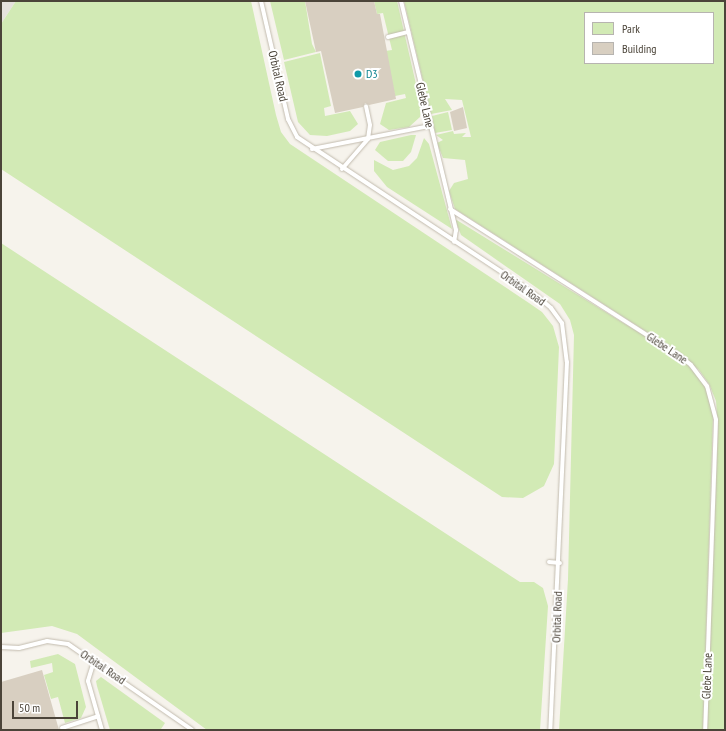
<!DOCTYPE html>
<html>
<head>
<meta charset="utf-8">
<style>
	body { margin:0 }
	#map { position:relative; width:726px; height:731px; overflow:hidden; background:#f6f3ec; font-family:"PT Sans Narrow",sans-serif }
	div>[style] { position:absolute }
	.industrial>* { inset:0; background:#e6e2dd }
	.green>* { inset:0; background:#d2eab5 }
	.building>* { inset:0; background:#d8cfc1 }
	.roads { filter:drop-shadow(0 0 1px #c2bbae) drop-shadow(0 0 1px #c2bbae) }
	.service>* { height:4px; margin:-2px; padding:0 2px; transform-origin:2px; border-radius:2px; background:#fff }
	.dots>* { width:11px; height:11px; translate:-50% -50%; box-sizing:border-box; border:2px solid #fff; border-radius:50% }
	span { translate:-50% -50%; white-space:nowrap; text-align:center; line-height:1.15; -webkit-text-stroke:4px #fff; paint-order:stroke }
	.culture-label { font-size:12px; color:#0d838f }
	.left { translate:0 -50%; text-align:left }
	.street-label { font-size:12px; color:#4b4439 }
	.frame { position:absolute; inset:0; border:2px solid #4b4439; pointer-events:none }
	.legend { position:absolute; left:584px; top:12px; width:130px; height:52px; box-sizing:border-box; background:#fff; border:1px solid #b7b4b0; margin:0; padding:5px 7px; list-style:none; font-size:12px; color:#4b4439 }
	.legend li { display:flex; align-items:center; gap:8px; height:20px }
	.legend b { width:20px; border:1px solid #b7b4b0 }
	.scale { position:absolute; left:12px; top:701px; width:66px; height:18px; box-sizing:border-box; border:2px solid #4b4439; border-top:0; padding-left:5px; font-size:12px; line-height:14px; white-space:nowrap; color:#4b4439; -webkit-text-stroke:3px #fff; paint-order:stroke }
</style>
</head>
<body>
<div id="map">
	<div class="industrial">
		<i style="clip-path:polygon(1px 1px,16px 1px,1px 24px)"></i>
	</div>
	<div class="green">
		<i style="clip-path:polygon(16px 1px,251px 1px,276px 115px,281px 132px,290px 144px,529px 303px,542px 312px,553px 326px,559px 347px,554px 464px,544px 486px,523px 498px,502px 497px,1px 169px,1px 24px)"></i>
		<i style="clip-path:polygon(270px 1px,305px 1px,312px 44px,316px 52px,284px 60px)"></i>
		<i style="clip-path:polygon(374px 1px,397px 1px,421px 106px,420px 117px,409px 127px,389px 130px,380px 124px,386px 103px,406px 98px,405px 94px,395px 96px,385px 51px,392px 50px,383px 13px,377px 14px)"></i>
		<i style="clip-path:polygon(evenodd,404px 1px,725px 1px,725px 730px,707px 730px,718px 428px,716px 401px,709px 384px,699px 370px,675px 350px,455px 209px,449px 191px,454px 183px,468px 179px,465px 160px,443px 158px,437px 143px,443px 140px,436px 135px,453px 131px,454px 134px,466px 133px,462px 137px,471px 137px,462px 100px,445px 99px,452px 110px,431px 114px,404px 1px,585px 13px,713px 13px,713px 63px,585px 63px,585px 13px)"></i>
		<i style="clip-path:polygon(320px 53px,331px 106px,324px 108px,325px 116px,350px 111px,358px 124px,350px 131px,327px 136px,310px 135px,298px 122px,284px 62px)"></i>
		<i style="clip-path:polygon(448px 112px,452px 130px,435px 133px,432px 116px)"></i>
		<i style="clip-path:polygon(411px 135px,416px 135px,411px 152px,403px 161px,388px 161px,375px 150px,380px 142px)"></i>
		<i style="clip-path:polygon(424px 138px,429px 144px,452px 229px,387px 187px,374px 171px,374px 160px,393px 170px,409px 166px,417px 158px)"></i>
		<i style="clip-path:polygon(455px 219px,672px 353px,689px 366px,706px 387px,713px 416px,703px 730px,559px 730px,568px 579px,574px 335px,570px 320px,560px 304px,461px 235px)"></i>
		<i style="clip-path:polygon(1px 243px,520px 582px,534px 582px,543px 588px,548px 606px,540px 730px,207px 730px,77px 634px,52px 626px,1px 633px)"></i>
		<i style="clip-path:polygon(58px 654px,75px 664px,86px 707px,81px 718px,65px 723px,58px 697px,51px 699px,44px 675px,53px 672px,52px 663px,31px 668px,30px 661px)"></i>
		<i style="clip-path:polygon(101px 677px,165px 723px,161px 729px,110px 730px,97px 686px,96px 681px)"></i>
	</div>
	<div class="building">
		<i style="clip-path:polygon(305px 1px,374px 1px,377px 14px,380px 14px,396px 99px,369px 105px,365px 103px,363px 107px,335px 113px,321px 51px,316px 52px)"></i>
		<i style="clip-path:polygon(463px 107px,467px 128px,454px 131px,450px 112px)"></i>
		<i style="clip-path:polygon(42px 670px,59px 730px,1px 730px,1px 682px)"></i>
	</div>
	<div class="roads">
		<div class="service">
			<i style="left:261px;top:1px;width:121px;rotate:77.1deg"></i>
			<i style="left:288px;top:119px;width:20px;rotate:63deg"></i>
			<i style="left:297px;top:137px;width:282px;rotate:33.4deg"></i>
			<i style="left:532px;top:292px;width:25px;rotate:40deg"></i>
			<i style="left:551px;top:308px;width:19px;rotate:54deg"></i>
			<i style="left:562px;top:323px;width:39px;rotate:83deg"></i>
			<i style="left:567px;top:362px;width:368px;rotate:92.6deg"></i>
			<i style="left:401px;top:1px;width:236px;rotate:76.5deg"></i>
			<i style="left:456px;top:230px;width:12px;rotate:99deg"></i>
			<i style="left:388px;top:37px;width:21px;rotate:-14deg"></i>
			<i style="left:312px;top:149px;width:119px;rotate:-11.1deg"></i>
			<i style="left:342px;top:169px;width:40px;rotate:-49deg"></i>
			<i style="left:368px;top:139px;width:14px;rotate:-82deg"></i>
			<i style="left:370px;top:125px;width:19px;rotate:-102deg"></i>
			<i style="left:450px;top:209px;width:266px;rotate:32.6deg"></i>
			<i style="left:674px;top:352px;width:21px;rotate:37deg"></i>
			<i style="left:691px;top:365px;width:26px;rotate:53deg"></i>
			<i style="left:707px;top:386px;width:35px;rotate:75deg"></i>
			<i style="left:716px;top:420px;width:310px;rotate:92deg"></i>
			<i style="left:549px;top:562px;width:11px;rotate:5deg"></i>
			<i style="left:1px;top:647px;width:18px;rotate:3deg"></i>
			<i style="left:19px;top:648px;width:29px;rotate:-14deg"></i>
			<i style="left:47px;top:641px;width:21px;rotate:8deg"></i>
			<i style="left:68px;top:644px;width:151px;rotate:34.7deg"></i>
			<i style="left:94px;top:661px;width:21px;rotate:107deg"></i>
			<i style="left:88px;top:681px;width:51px;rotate:74.1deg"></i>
			<i style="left:62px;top:728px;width:38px;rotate:-18deg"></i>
		</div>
	</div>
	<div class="dots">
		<i style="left:358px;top:74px;background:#0f9aa8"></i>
	</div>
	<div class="culture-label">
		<span class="left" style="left:366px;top:74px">D3</span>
	</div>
	<div class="street-label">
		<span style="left:278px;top:76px;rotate:77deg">Orbital Road</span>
		<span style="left:425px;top:105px;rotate:77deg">Glebe Lane</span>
		<span style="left:523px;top:288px;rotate:35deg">Orbital Road</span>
		<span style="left:667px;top:348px;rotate:34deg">Glebe Lane</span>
		<span style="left:557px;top:617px;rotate:-88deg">Orbital Road</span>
		<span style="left:103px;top:667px;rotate:34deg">Orbital Road</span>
		<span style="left:707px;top:676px;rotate:-88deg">Glebe Lane</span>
	</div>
	<div class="frame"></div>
	<ul class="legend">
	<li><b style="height:11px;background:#d2eab5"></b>Park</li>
	<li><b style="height:11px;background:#d8cfc1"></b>Building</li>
	</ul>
	<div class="scale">50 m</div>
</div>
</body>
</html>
